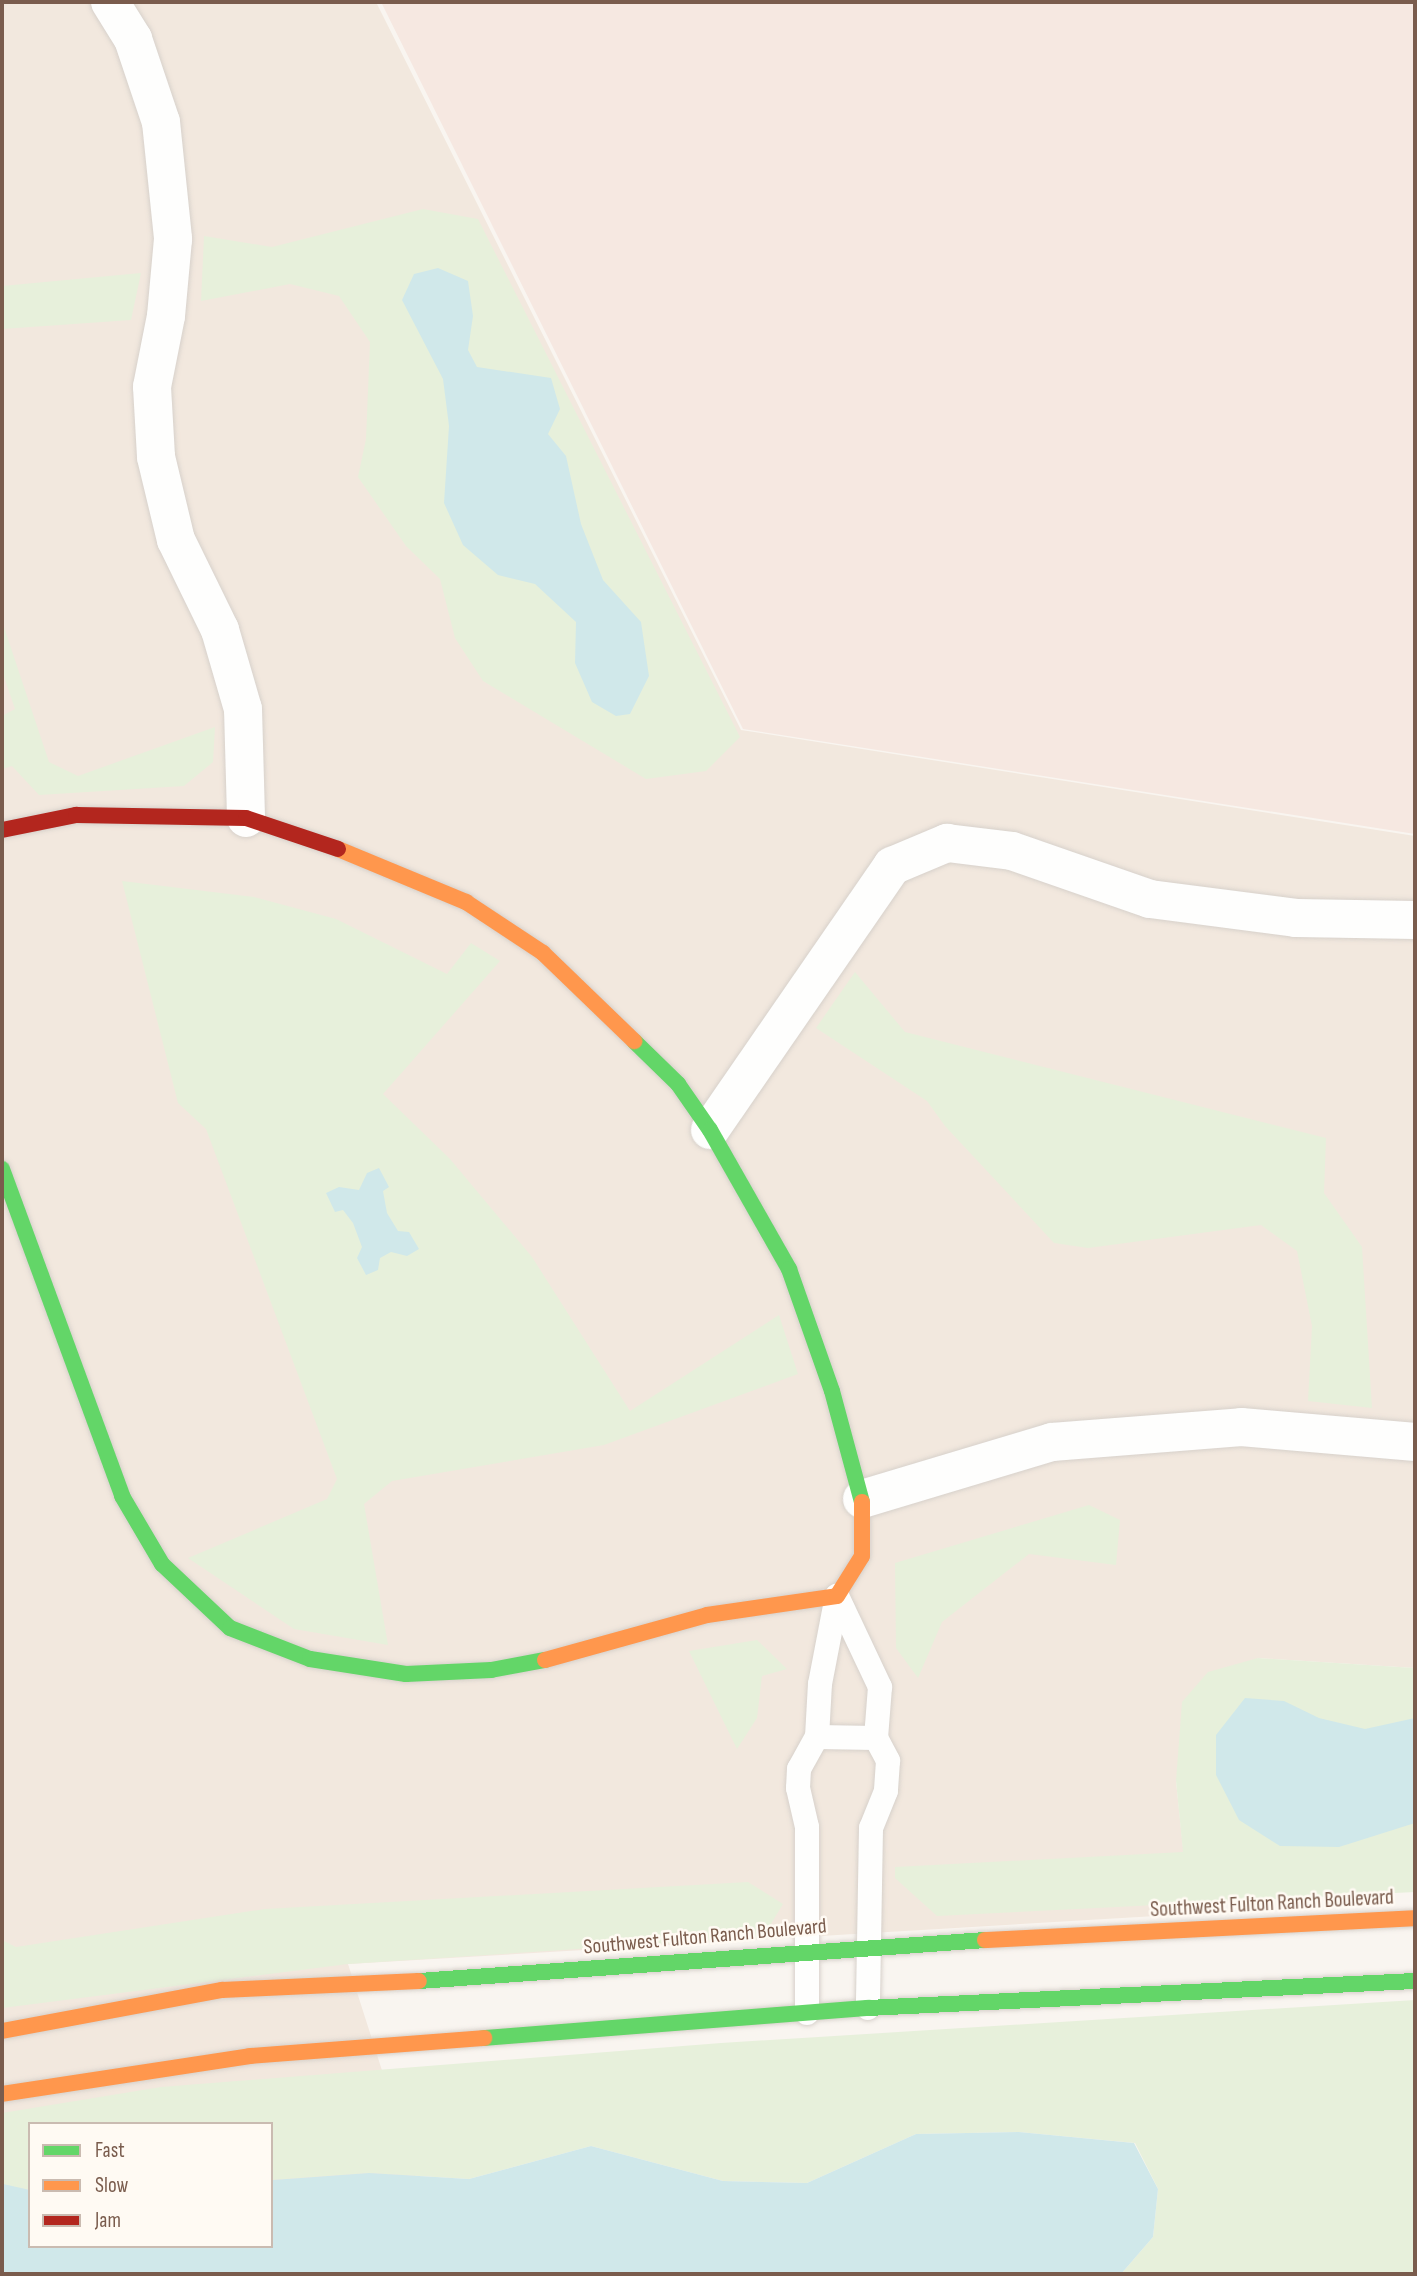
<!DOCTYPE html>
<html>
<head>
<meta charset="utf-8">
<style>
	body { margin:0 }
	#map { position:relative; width:1417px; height:2276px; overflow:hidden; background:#f9f5f0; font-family:"Sofia Sans Condensed",sans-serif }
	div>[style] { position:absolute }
	.residential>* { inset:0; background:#f2e8de }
	.commercial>* { inset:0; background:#f6e8e1 }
	.green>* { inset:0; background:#e7f0db }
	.water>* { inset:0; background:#d0e8ea }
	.roads { filter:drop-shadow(0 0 2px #d7d1cb) drop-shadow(0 0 2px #d7d1cb) }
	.lane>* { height:24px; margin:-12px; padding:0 12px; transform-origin:12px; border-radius:12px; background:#fefefd }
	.street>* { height:38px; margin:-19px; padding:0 19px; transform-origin:19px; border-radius:19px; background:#fefefd }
	.fast>* { height:16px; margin:-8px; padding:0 8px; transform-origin:8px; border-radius:8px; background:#63d668 }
	.slow>* { height:16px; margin:-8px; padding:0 8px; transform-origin:8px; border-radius:8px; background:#ff974d }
	.jam>* { height:16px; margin:-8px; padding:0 8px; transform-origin:8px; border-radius:8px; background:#b3261e }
	span { translate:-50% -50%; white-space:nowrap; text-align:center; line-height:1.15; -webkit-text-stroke:5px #fffaf3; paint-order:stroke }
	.street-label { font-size:21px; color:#7a5c4d }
	.frame { position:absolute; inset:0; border:4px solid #7a5c4d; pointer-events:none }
	.legend { position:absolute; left:28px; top:2122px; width:245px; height:126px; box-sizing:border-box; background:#fffaf3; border:2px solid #cabbb1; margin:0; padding:9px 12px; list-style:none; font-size:21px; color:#7a5c4d }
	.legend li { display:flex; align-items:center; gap:14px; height:35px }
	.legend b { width:35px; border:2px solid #cabbb1 }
</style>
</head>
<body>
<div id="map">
	<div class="residential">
		<i style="clip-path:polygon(evenodd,2px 2px,376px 2px,741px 730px,1415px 836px,1415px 1668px,1258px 1658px,1176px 1781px,1190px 1914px,348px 1964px,447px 2274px,2px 2274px,2px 2px,30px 2124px,271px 2124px,271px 2246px,30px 2246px,30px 2124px)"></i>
	</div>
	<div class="commercial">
		<i style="clip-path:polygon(381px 2px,1415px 2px,1415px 834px,743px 729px)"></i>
	</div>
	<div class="green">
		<i style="clip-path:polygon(423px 209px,478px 219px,740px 737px,706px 771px,646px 779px,483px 681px,455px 638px,440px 579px,406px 546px,358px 477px,366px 439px,370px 342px,339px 296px,290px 284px,201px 301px,204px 236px,272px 247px)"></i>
		<i style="clip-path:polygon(141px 273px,131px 320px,2px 329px,2px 286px)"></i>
		<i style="clip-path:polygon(2px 621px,49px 762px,78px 776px,215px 727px,213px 762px,184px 786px,39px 795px,12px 766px,2px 769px,2px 716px,15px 709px,2px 671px)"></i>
		<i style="clip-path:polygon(122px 881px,254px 897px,336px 919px,447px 974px,471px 943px,500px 961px,383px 1094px,450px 1159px,532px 1257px,630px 1411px,779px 1315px,798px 1374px,604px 1445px,392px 1481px,364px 1504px,388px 1645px,294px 1629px,188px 1558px,327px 1499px,337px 1479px,206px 1129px,178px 1103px)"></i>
		<i style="clip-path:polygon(855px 972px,905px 1032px,1326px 1138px,1324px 1193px,1362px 1247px,1372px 1408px,1308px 1401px,1312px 1326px,1297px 1251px,1261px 1225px,1088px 1248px,1054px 1243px,945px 1126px,927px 1101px,816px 1028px)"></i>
		<i style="clip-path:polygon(1089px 1505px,1120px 1520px,1116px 1565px,1029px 1554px,942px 1622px,918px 1678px,896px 1648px,895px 1563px)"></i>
		<i style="clip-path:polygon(757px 1640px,787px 1669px,762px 1676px,757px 1718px,737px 1749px,689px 1651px)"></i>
		<i style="clip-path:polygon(1258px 1658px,1415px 1668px,1415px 1892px,937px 1916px,895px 1878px,895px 1867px,1183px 1852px,1176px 1781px,1182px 1702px,1208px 1672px)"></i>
		<i style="clip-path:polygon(748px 1882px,783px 1904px,763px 1937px,348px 1964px,2px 2008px,2px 1940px,16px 1947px,265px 1909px)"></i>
		<i style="clip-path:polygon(1415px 2000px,1415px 2274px,1121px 2274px,1153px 2237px,1158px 2189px,1135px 2143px,1019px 2132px,916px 2134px,807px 2183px,723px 2181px,591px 2146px,469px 2179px,369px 2173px,271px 2180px,271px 2124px,30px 2124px,30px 2190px,2px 2185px,2px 2113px,161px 2087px,721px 2043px)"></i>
	</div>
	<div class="water">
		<i style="clip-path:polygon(438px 268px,468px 281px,473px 316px,468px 350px,477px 367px,551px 378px,560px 409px,548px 434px,566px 456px,581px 524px,603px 580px,641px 622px,649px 676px,630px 714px,616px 716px,592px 702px,575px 663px,576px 622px,535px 584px,498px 575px,463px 545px,444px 503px,449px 426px,443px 379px,402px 300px,414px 274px)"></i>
		<i style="clip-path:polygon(379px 1168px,389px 1187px,383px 1191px,387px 1213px,398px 1231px,409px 1232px,419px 1249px,407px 1256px,391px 1252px,380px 1258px,378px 1270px,366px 1275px,357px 1258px,362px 1247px,353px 1223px,343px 1210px,335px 1212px,326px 1193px,339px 1187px,359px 1190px,367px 1173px)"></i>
		<i style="clip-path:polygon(1245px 1698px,1284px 1701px,1319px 1718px,1365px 1729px,1415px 1718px,1415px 1823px,1339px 1847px,1280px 1846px,1239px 1820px,1216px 1775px,1216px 1735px)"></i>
		<i style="clip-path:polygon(1019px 2132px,1134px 2143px,1158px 2189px,1153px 2237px,1121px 2274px,2px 2274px,3px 2184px,30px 2190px,30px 2246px,271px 2246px,273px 2180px,369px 2173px,469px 2179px,591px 2146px,723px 2181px,807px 2183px,916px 2134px)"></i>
	</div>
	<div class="roads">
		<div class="lane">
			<i style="left:817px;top:1737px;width:59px;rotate:1deg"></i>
			<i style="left:807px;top:2013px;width:186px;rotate:-90deg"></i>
			<i style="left:807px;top:1827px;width:40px;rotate:-103deg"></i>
			<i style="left:798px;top:1788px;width:19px;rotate:-87deg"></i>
			<i style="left:799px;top:1769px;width:37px;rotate:-61deg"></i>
			<i style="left:817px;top:1737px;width:53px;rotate:-86.8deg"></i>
			<i style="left:820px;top:1684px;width:90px;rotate:-79.1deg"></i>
			<i style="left:837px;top:1596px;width:101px;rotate:64.7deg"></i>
			<i style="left:880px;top:1687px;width:51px;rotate:94.5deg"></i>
			<i style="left:876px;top:1738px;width:26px;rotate:62deg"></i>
			<i style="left:888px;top:1761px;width:30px;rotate:94deg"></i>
			<i style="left:886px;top:1791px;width:40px;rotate:112deg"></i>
			<i style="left:871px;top:1828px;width:180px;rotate:91deg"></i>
		</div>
		<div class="street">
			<i style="left:110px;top:2px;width:44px;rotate:58.1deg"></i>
			<i style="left:133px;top:39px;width:88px;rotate:71.4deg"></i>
			<i style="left:161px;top:122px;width:118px;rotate:84.1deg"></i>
			<i style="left:173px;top:239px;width:77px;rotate:95.2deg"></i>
			<i style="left:166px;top:316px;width:72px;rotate:101.2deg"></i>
			<i style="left:152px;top:387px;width:70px;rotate:86.7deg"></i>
			<i style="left:156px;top:457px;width:85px;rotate:76.5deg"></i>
			<i style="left:176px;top:540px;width:100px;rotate:63.9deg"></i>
			<i style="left:220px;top:630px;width:82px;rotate:73.8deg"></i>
			<i style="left:243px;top:709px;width:109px;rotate:88.4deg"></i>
			<i style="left:710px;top:1130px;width:321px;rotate:-55.4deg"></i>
			<i style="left:892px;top:866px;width:60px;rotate:-22.7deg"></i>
			<i style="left:947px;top:843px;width:65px;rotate:7deg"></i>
			<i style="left:1012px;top:851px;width:146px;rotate:19.2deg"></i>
			<i style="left:1150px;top:899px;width:147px;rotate:7.4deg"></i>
			<i style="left:1296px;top:918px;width:119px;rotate:1deg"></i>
			<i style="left:862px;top:1499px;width:198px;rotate:-16.7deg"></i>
			<i style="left:1052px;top:1442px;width:190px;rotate:-4.5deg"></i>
			<i style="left:1241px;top:1427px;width:175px;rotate:4.9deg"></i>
		</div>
		<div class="fast">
			<i style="left:634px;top:1041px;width:62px;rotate:44.3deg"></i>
			<i style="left:678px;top:1084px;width:56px;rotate:55.2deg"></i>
			<i style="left:710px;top:1130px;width:160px;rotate:60.4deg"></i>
			<i style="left:789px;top:1269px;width:129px;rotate:70.6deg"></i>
			<i style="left:832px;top:1391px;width:115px;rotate:74.9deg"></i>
			<i style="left:2px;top:1169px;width:348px;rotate:69.8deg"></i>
			<i style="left:122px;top:1496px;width:79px;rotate:59.5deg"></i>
			<i style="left:162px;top:1564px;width:93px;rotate:43.3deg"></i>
			<i style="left:230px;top:1628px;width:86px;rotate:21.2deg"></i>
			<i style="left:310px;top:1659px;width:97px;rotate:8.9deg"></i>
			<i style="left:406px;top:1674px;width:85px;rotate:-2.7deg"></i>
			<i style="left:491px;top:1670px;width:55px;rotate:-10.5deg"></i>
			<i style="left:419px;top:1981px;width:567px;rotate:-4.14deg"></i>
			<i style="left:484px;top:2038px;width:385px;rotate:-4.5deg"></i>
			<i style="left:868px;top:2008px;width:548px;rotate:-2.83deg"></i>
		</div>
		<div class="slow">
			<i style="left:338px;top:849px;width:139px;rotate:22.5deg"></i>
			<i style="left:466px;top:902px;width:92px;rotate:33.5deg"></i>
			<i style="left:543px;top:953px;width:127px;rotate:44deg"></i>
			<i style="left:545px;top:1660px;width:168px;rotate:-15.5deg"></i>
			<i style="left:707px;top:1615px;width:131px;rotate:-8.3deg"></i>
			<i style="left:837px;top:1596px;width:47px;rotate:-58deg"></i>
			<i style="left:862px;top:1556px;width:54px;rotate:-90deg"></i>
			<i style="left:985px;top:1940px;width:431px;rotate:-2.9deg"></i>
			<i style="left:2px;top:2031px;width:224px;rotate:-10.6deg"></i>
			<i style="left:222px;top:1990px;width:197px;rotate:-2.6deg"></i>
			<i style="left:2px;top:2094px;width:251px;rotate:-8.7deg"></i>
			<i style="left:250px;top:2056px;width:235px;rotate:-4.4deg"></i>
		</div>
		<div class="jam">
			<i style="left:2px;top:830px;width:76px;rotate:-11.5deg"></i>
			<i style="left:76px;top:815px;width:170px;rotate:1deg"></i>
			<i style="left:246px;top:818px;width:97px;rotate:18.6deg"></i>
		</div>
	</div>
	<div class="street-label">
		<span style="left:1272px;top:1904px;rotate:-3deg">Southwest Fulton Ranch Boulevard</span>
		<span style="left:705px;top:1937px;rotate:-5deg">Southwest Fulton Ranch Boulevard</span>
	</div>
	<div class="frame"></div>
	<ul class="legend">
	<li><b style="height:9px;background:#63d668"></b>Fast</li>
	<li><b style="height:9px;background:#ff974d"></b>Slow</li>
	<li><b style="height:9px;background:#b3261e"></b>Jam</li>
	</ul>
</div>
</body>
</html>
